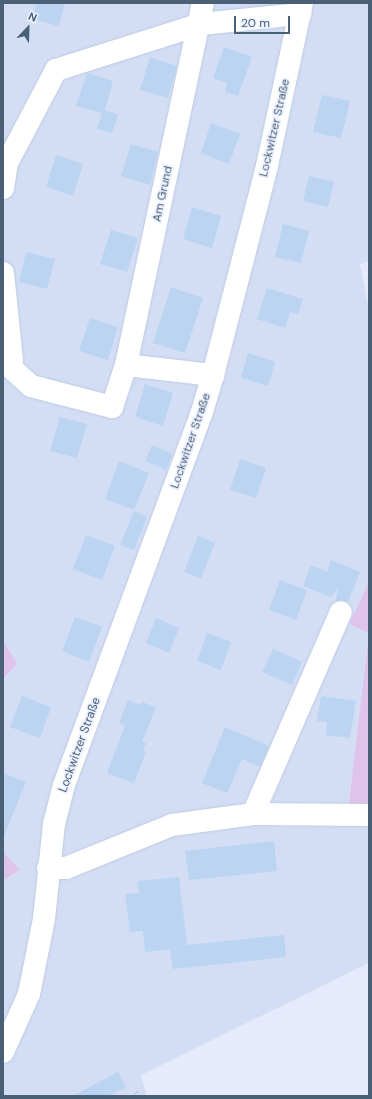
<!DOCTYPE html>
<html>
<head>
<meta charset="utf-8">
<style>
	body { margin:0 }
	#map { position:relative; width:372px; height:1099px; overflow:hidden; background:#e5ebfd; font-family:"DM Sans",sans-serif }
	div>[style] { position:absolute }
	.residential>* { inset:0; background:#d3def5 }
	.green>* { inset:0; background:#e0c3eb }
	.building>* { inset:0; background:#bad4f1 }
	.path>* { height:2.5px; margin-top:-1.25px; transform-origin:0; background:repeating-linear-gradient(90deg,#9fbad8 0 1px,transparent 0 4px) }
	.roads { filter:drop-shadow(0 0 1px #bdcae0) drop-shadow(0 0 1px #bdcae0) }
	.minor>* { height:22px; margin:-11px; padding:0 11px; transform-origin:11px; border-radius:11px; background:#fff }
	span { translate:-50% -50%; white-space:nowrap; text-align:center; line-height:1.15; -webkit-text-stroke:3.5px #ecf1ff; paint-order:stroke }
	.street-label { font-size:12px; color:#496077 }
	.frame { position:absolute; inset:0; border:4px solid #496077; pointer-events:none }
	.north { position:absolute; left:8px; top:8px; width:40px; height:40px; -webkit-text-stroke:3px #ecf1ff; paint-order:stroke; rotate:23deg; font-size:11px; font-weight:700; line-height:16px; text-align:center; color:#496077 }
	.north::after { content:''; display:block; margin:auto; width:14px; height:18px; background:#496077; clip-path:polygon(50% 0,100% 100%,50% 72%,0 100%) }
	.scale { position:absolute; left:234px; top:16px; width:56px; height:18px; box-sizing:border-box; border:2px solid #496077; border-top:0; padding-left:5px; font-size:12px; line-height:14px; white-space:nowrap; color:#496077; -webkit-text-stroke:3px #ecf1ff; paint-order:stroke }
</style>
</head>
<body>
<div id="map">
	<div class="residential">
		<i style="clip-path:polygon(3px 3px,369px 3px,369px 261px,360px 264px,369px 311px,369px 582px,349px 624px,369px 633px,348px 809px,369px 810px,369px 963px,141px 1075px,147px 1096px,3px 1096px,3px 880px,19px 870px,4px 853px,3px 845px,3px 679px,17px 664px,3px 640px)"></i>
	</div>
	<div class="green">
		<i style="clip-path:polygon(369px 582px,369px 810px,348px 810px,369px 633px,349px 624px)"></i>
		<i style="clip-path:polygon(3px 640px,17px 664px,3px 679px)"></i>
		<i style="clip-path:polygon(3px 845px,4px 853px,20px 870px,3px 880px)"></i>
	</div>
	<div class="building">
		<i style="clip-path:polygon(37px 3px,65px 3px,59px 26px,32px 19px)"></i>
		<i style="clip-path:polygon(224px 47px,252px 57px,238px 96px,225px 92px,227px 83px,213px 78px)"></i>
		<i style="clip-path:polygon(150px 57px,177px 66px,168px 98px,140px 90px)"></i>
		<i style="clip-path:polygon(87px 73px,113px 81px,105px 110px,118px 115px,112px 133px,97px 129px,102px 113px,76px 106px)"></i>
		<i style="clip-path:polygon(322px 95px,350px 101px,341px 138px,313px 132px)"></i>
		<i style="clip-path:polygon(211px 123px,240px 134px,229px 164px,201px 153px)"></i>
		<i style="clip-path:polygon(131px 144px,158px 152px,150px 185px,121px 176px)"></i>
		<i style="clip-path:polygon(56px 155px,83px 164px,73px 196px,46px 187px)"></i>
		<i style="clip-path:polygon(309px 176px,334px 182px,328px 207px,303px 201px)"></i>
		<i style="clip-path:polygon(192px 207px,221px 216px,212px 248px,183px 239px)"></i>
		<i style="clip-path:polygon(283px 224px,309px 231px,301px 263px,275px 257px)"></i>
		<i style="clip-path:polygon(111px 230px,138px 238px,127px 272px,100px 264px)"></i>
		<i style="clip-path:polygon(26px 252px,55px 259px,47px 289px,19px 282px)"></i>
		<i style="clip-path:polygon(171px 287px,203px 298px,185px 353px,153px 343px)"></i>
		<i style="clip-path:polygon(267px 288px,303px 299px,298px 314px,290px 312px,285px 328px,257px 319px)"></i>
		<i style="clip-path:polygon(90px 318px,118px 327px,108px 360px,79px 351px)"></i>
		<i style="clip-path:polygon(248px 353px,275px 362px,268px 386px,241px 378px)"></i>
		<i style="clip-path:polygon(145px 384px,173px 393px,163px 426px,135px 417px)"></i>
		<i style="clip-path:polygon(60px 417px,87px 424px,77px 458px,50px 451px)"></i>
		<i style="clip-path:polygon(152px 445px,172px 454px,166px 470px,145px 461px)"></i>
		<i style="clip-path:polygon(240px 459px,266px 468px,256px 498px,230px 490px)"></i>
		<i style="clip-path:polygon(119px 461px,149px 473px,134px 510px,105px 499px)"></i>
		<i style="clip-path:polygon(134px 511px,147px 517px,134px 550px,120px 545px)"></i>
		<i style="clip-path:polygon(86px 535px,115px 546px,102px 580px,73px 569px)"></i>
		<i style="clip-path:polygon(198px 536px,215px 543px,201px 578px,184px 572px)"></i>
		<i style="clip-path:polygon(331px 560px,360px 572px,348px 602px,336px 601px,338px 588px,331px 597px,303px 586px,311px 565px,327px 572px)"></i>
		<i style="clip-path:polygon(280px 580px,307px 590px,296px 620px,269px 610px)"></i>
		<i style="clip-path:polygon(75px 617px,102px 627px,89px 662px,62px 651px)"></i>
		<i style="clip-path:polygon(156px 618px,179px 628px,169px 653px,146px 643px)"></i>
		<i style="clip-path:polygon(207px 633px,231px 642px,221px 670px,197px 661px)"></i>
		<i style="clip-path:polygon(273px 649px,302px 662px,292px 685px,262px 672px)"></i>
		<i style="clip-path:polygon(22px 696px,51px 707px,40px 738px,10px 727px)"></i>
		<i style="clip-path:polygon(321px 696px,356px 701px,350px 738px,326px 735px,327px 722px,317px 721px)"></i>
		<i style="clip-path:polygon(128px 700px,141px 705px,142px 702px,156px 707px,142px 742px,146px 743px,143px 751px,146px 752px,134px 783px,107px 773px,125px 726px,119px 723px)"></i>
		<i style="clip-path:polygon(225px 727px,269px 746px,260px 767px,242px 759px,227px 793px,202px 783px)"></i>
		<i style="clip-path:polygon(3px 773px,26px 782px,4px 836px,3px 836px)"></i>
		<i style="clip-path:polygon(274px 841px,277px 871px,189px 880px,185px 851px)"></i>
		<i style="clip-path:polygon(179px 877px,187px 945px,284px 935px,286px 957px,173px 969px,170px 949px,145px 952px,143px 931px,130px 932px,125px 894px,139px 893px,138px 881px)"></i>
		<i style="clip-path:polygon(118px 1072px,126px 1087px,109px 1096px,73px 1096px)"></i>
	</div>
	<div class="path">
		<i style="left:136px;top:1092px;width:4px;rotate:63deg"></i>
	</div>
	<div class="roads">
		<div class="minor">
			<i style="left:3px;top:188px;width:25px;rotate:-81deg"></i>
			<i style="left:7px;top:163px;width:105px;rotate:-62.2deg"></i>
			<i style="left:56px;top:70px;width:152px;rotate:-17.6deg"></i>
			<i style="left:201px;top:24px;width:100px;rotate:-5.8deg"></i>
			<i style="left:3px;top:273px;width:87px;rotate:84.1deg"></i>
			<i style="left:12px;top:360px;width:7px;rotate:106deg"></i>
			<i style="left:10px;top:367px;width:28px;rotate:42deg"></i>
			<i style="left:31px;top:386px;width:84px;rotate:14.5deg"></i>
			<i style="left:112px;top:407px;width:44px;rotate:-71.6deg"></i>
			<i style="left:126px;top:365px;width:370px;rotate:-78deg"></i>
			<i style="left:126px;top:365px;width:88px;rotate:6.6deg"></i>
			<i style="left:253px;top:814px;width:220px;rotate:-66.5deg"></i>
			<i style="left:48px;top:868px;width:18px"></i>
			<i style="left:66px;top:868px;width:114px;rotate:-22.1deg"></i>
			<i style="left:172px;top:825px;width:82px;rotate:-7.7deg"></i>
			<i style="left:253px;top:814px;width:116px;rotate:0.5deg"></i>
			<i style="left:3px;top:1052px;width:64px;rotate:-65.9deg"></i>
			<i style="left:29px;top:994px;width:76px;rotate:-78.7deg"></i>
			<i style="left:44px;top:919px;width:96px;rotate:-84deg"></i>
			<i style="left:54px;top:824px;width:40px;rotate:-75.6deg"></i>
			<i style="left:64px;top:785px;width:395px;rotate:-69.7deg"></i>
			<i style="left:201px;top:415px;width:42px;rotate:-73.3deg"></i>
			<i style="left:213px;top:375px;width:216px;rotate:-75.5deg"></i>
			<i style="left:267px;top:166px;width:167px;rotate:-77.9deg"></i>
		</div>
	</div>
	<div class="street-label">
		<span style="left:275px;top:128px;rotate:-77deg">Lockwitzer Straße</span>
		<span style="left:163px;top:194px;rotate:-78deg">Am Grund</span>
		<span style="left:191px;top:441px;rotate:-71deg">Lockwitzer Straße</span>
		<span style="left:80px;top:745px;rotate:-70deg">Lockwitzer Straße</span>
	</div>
	<div class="frame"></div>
	<div class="north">N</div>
	<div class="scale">20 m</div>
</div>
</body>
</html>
